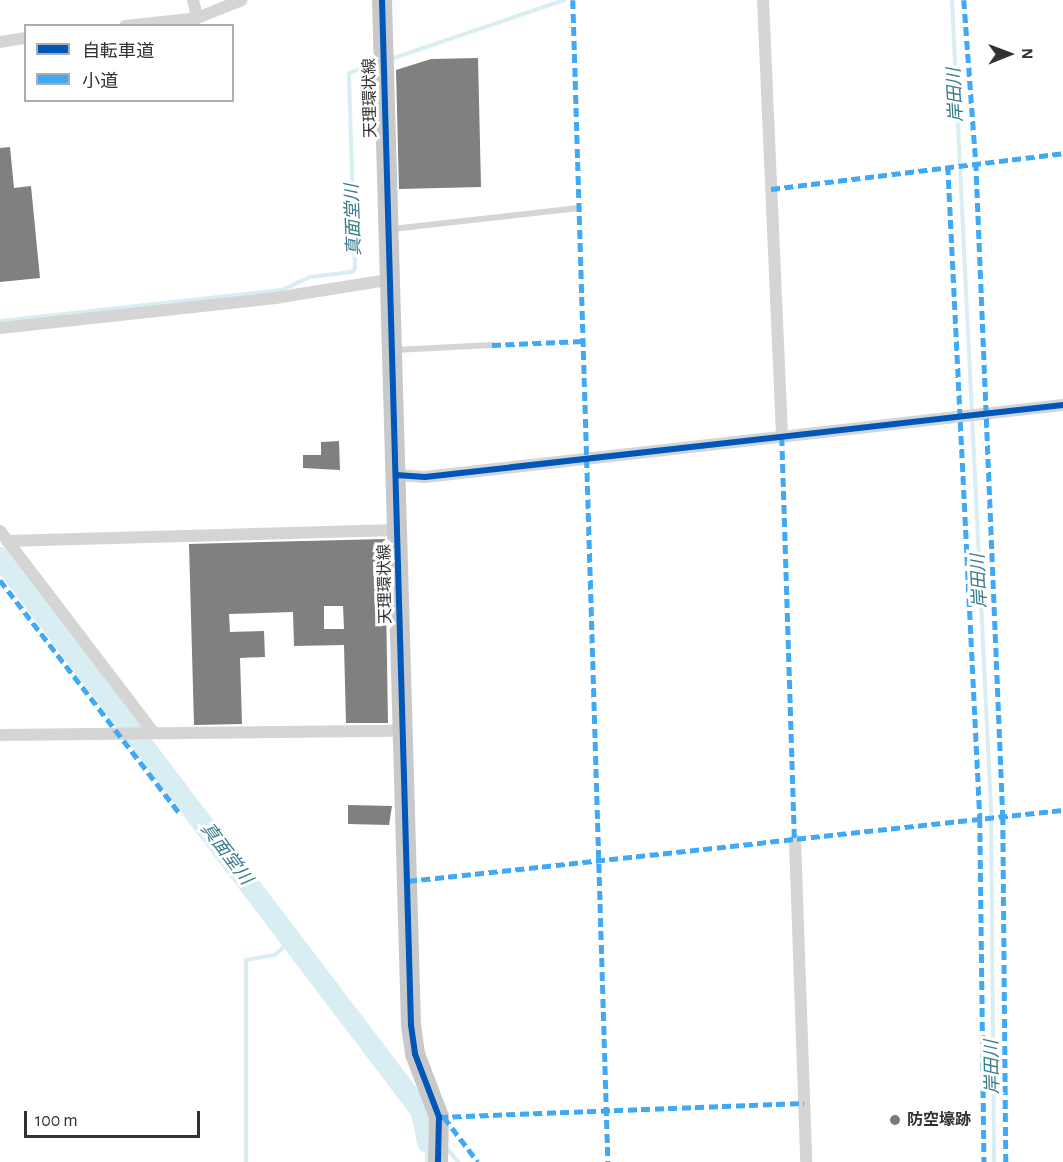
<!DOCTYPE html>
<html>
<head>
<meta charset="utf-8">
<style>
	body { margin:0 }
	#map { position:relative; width:1063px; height:1162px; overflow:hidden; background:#fff; font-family:"Alegreya Sans","Noto Sans JP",sans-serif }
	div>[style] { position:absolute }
	.stream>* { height:4px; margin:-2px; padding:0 2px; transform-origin:2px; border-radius:2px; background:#d9eef2 }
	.river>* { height:21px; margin:-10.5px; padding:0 10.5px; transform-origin:10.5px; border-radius:10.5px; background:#d9eef2 }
	.building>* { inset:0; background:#808080 }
	.service>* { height:6px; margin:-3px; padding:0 3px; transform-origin:3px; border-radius:3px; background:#d5d5d5 }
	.minor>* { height:12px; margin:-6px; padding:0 6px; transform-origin:6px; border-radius:6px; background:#d5d5d5 }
	.primary>* { height:20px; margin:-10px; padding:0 10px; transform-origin:10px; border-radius:10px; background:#c9c9c9 }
	.quiet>* { height:4.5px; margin-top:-2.25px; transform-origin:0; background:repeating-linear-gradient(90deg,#3fa9f5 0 9px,transparent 0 13.5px) }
	.cycleway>* { height:6px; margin:-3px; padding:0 3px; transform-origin:3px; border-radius:3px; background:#0057b8 }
	.dots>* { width:16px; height:16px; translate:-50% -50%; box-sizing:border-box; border:3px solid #fff; border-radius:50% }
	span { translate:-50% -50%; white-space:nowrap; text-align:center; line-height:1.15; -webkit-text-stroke:6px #fff; paint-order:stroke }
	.street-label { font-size:16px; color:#313131 }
	.poi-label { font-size:16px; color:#313131; font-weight:700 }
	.left { translate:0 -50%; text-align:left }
	.water-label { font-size:18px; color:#387c8a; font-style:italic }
	.legend { position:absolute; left:24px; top:24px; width:210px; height:78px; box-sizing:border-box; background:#fff; border:2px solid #adadad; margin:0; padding:8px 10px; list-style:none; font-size:18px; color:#313131 }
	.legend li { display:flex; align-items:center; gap:12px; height:30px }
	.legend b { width:30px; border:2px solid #adadad }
	.north { position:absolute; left:979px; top:24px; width:60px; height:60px; -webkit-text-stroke:4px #fff; paint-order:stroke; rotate:89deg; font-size:16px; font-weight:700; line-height:24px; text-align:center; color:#313131 }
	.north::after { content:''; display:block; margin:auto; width:21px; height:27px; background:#313131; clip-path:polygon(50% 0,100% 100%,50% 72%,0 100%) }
	.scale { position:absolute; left:24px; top:1111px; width:176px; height:27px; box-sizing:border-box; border:3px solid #313131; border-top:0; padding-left:8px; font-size:18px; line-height:21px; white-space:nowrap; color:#313131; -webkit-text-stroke:4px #fff; paint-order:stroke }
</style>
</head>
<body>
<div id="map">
	<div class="stream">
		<i style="left:952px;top:0;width:811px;rotate:87.24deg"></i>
		<i style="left:991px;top:810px;width:352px;rotate:89.5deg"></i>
		<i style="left:391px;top:59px;width:183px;rotate:-18.8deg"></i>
		<i style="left:0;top:321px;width:284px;rotate:-6.3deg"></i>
		<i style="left:282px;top:290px;width:31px;rotate:-25deg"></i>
		<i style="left:310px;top:277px;width:42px;rotate:-6.8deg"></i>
		<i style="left:352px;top:272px;width:5px;rotate:-53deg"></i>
		<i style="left:355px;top:268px;width:195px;rotate:-91.8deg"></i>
		<i style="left:349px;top:73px;width:31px;rotate:-19deg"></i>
		<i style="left:427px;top:1142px;width:20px;rotate:90deg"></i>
		<i style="left:445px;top:1146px;width:21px;rotate:51deg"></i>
		<i style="left:246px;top:1162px;width:202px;rotate:-90deg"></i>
		<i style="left:246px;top:960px;width:29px;rotate:-10deg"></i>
		<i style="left:275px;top:955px;width:23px;rotate:-43deg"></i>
	</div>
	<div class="river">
		<i style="left:0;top:557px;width:696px;rotate:52.77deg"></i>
		<i style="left:421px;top:1111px;width:32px;rotate:79deg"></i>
	</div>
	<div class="building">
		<i style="clip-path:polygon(478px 58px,481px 187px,399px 189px,396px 70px,431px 59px)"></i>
		<i style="clip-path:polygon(10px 147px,14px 188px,31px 186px,40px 278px,0 282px,0 148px)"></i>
		<i style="clip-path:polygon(339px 441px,340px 470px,303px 468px,303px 455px,321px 455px,321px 442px)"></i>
		<i style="clip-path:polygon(evenodd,385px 539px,388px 723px,346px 723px,344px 645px,294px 646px,293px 612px,229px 614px,230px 632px,264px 631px,265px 657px,240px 658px,242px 724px,194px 725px,189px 544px,385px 539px,324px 606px,343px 606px,344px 629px,324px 629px,324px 606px)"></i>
		<i style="clip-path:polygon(348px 805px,392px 806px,389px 825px,348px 824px)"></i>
	</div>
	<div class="service">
		<i style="left:392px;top:229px;width:188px;rotate:-6.4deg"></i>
		<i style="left:395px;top:350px;width:97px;rotate:-3deg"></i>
	</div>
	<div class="minor">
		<i style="left:193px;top:0;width:18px;rotate:77deg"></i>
		<i style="left:763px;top:0;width:437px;rotate:87.5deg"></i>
		<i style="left:125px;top:26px;width:72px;rotate:-6.3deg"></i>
		<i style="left:197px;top:18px;width:48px;rotate:-21.8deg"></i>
		<i style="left:0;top:42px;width:26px;rotate:-9deg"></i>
		<i style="left:0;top:328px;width:277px;rotate:-6.2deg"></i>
		<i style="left:275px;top:298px;width:113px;rotate:-9.1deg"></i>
		<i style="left:396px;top:475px;width:29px;rotate:4deg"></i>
		<i style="left:425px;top:477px;width:642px;rotate:-6.44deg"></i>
		<i style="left:0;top:531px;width:253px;rotate:52.7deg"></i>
		<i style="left:7px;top:541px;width:391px;rotate:-1.6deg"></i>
		<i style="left:0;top:735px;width:400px;rotate:-0.6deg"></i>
		<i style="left:795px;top:840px;width:322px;rotate:88deg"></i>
	</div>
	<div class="primary">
		<i style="left:382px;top:0;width:1025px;rotate:88.38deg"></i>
		<i style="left:411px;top:1025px;width:29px;rotate:82deg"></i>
		<i style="left:415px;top:1054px;width:67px;rotate:69.1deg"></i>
		<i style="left:439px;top:1117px;width:45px;rotate:91.3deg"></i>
	</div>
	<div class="quiet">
		<i style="left:573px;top:0;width:1163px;rotate:88.27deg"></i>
		<i style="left:964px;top:0;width:162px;rotate:85.8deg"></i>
		<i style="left:976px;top:162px;width:655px;rotate:87.64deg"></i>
		<i style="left:1003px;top:816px;width:346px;rotate:89.5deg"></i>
		<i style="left:948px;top:166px;width:654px;rotate:87.19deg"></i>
		<i style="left:980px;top:819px;width:343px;rotate:89.3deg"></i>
		<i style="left:771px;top:189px;width:294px;rotate:-7deg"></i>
		<i style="left:492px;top:345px;width:91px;rotate:-2.5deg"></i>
		<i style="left:782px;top:437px;width:403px;rotate:88.2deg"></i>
		<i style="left:0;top:580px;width:297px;rotate:52.4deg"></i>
		<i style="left:408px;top:881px;width:659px;rotate:-6.19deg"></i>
		<i style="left:439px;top:1117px;width:365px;rotate:-2.2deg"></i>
		<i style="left:444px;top:1117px;width:56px;rotate:52.9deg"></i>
	</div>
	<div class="cycleway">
		<i style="left:382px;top:0;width:1025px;rotate:88.38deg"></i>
		<i style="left:411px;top:1025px;width:29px;rotate:82deg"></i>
		<i style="left:415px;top:1054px;width:67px;rotate:69.1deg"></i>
		<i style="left:439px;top:1117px;width:45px;rotate:91.3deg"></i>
		<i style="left:396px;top:475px;width:29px;rotate:4deg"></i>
		<i style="left:425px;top:477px;width:642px;rotate:-6.44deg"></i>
	</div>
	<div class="dots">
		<i style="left:895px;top:1120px;background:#797979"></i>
	</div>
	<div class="street-label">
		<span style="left:370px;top:98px;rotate:-91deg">天理環状線</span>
		<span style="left:385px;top:584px;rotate:-91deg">天理環状線</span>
	</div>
	<div class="poi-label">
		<span class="left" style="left:907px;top:1120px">防空壕跡</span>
	</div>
	<div class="water-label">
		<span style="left:956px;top:95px;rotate:-93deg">岸田川</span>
		<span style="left:354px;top:220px;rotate:-92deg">真面堂川</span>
		<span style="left:980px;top:581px;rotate:-93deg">岸田川</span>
		<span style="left:226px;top:854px;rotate:53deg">真面堂川</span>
		<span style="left:993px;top:1067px;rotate:-91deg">岸田川</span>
	</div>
	<ul class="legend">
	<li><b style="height:8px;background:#0057b8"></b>自転車道</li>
	<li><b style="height:8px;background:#3fa9f5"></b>小道</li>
	</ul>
	<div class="north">N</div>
	<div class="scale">100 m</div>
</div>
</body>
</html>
